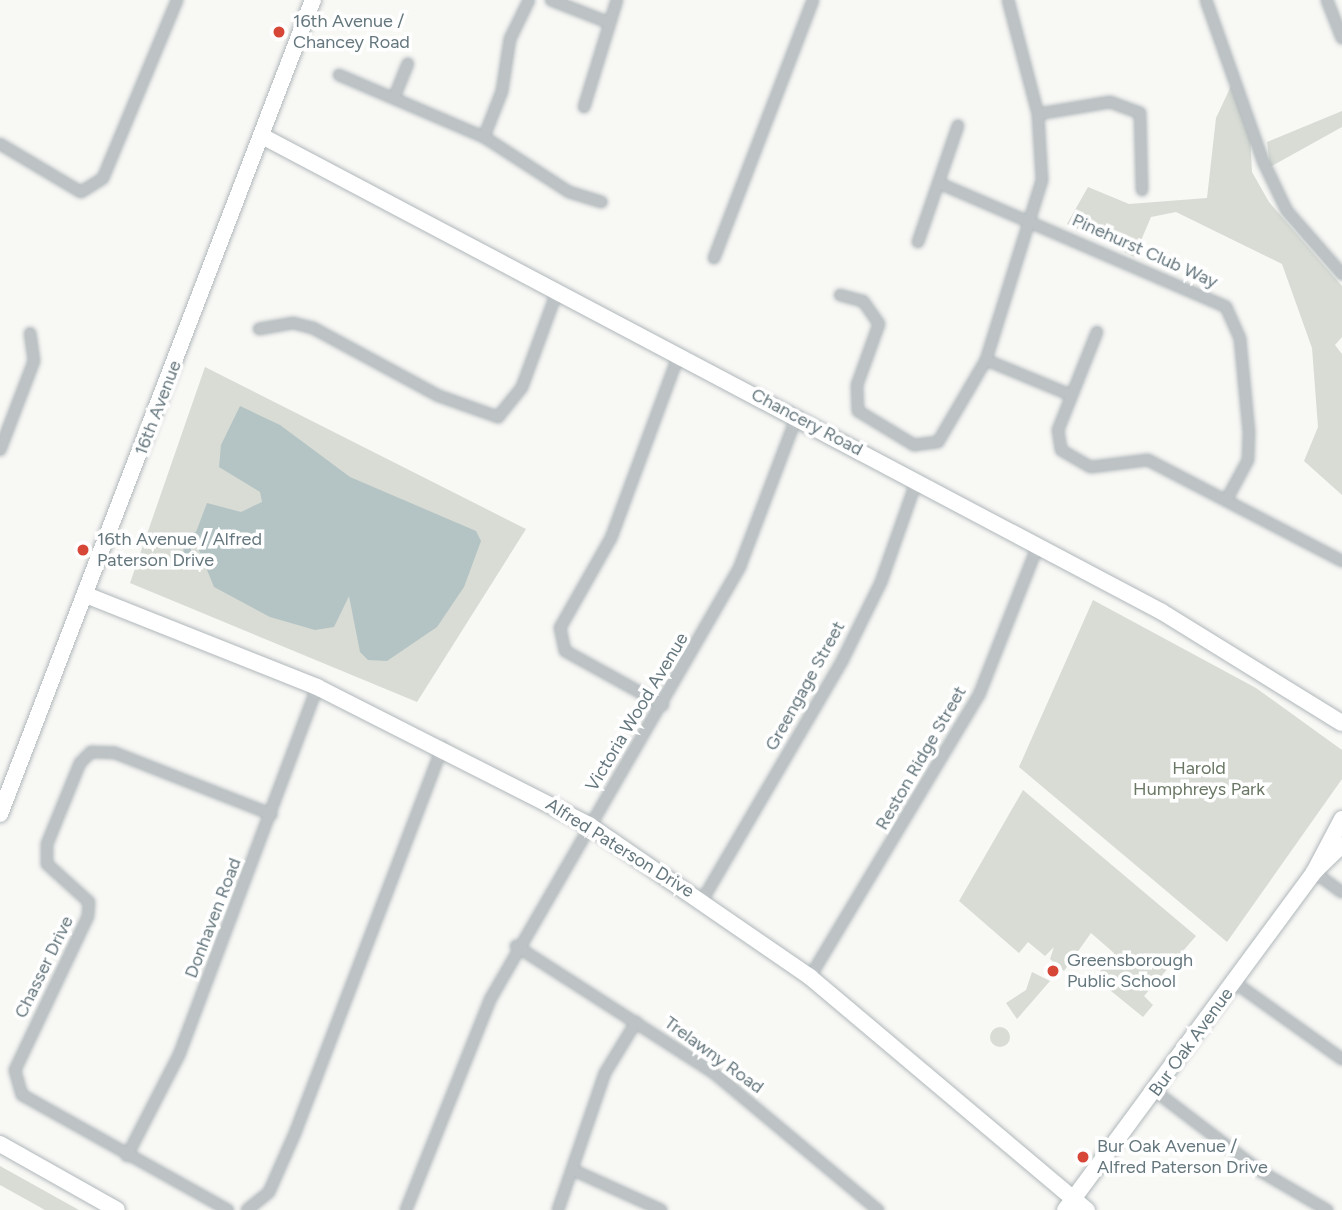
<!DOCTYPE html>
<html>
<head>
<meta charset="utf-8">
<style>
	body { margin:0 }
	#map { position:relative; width:1342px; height:1210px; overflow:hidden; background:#f8f8f5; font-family:Figtree,sans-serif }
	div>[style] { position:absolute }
	.green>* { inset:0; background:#d8dcd5 }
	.round { border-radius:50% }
	.water>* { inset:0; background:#b4c3c4 }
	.roads { filter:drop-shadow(0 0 2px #b0b7ba) drop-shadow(0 0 2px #b0b7ba) }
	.street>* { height:10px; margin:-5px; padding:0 5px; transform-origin:5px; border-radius:5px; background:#bdc3c5 }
	.secondary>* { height:16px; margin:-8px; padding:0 8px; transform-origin:8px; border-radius:8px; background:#fff }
	.dots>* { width:19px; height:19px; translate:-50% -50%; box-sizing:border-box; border:4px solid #fff; border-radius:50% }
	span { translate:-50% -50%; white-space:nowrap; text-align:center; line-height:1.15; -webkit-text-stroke:7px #fff; paint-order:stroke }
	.poi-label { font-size:18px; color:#65777e }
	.left { translate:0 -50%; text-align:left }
	.street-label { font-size:18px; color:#65777e }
	.park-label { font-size:18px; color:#697764 }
</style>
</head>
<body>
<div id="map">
	<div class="green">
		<i style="clip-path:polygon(1231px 86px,1250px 132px,1252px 172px,1269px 202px,1342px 286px,1342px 337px,1335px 345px,1342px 354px,1342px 495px,1304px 461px,1318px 427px,1312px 348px,1282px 264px,1176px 212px,1151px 217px,1134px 257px,1067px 224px,1088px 187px,1129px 204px,1207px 198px,1216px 118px)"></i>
		<i style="clip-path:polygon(1342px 111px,1342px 127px,1270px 167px,1267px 142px)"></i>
		<i style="clip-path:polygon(205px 367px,526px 529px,417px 702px,130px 583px)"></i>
		<i style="clip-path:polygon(1093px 600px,1256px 688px,1342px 750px,1342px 779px,1227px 942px,1019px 767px)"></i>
		<i style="clip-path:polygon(1023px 790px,1196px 936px,1144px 996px,1153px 1005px,1143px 1017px,1095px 978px,1114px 953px,1091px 933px,1064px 971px,1050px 959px,1054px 947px,1045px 956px,1028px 942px,1019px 953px,959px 901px)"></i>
		<i style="clip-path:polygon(1032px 972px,1050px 981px,1017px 1019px,1006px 1003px,1026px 990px)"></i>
		<i class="round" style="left:990px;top:1027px;width:20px;height:20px"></i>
		<i style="clip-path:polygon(0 1166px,79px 1210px,45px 1210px,0 1185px)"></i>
	</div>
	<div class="water">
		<i style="clip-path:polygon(240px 406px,280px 425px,350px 477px,476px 531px,481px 541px,464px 587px,437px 627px,387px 661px,368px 660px,360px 652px,349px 596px,334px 627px,315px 630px,270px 617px,214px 587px,194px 538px,189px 540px,192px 556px,184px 555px,182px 535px,196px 532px,207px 503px,241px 512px,262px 502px,260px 492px,219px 467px,221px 445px)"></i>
	</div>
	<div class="roads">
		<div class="street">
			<i style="left:551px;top:0;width:60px;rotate:21.4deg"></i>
			<i style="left:1206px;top:0;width:171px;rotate:70.5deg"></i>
			<i style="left:1263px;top:161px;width:55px;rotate:64.4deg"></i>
			<i style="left:1287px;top:211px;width:84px;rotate:48.9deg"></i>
			<i style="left:1327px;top:0;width:41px;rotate:68.5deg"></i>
			<i style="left:339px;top:75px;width:158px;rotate:23.2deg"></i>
			<i style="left:484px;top:137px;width:101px;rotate:32.9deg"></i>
			<i style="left:569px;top:192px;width:34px;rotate:17deg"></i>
			<i style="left:394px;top:98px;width:37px;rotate:-68deg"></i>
			<i style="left:584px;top:107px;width:112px;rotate:-72.9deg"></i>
			<i style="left:1038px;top:114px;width:73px;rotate:-9.5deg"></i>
			<i style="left:1110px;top:102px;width:32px;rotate:20deg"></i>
			<i style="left:1140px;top:113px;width:77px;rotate:88.5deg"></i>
			<i style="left:484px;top:137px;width:49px;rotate:-68.6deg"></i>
			<i style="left:502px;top:91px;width:53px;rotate:-81.3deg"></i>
			<i style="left:510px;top:39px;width:43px;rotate:-64deg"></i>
			<i style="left:0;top:144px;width:94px;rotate:30.7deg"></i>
			<i style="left:81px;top:192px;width:26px;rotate:-32deg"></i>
			<i style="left:103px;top:178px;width:193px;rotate:-67.4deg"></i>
			<i style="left:941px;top:184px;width:310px;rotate:23.3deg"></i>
			<i style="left:1226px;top:307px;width:35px;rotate:66deg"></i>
			<i style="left:1240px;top:339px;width:93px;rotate:84.5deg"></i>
			<i style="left:1249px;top:432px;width:28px;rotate:92deg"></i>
			<i style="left:1248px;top:460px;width:44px;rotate:118.3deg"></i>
			<i style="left:918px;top:242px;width:123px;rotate:-71deg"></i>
			<i style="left:714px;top:258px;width:276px;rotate:-69deg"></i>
			<i style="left:840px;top:295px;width:24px;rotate:15deg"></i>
			<i style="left:863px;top:301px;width:28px;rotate:55deg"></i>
			<i style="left:879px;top:324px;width:65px;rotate:109.8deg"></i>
			<i style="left:857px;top:385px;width:26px;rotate:88deg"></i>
			<i style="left:858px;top:411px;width:66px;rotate:31.3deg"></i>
			<i style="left:914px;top:445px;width:24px;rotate:-7deg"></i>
			<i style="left:938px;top:442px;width:95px;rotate:-59.7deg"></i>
			<i style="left:986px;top:360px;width:189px;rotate:-72.7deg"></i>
			<i style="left:1042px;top:180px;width:66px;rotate:-93.5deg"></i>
			<i style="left:1038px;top:114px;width:118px;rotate:-104.7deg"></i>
			<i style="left:259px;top:329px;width:35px;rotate:-10deg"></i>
			<i style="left:293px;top:323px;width:21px;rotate:14deg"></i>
			<i style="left:313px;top:328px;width:143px;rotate:28.4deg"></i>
			<i style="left:439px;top:396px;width:63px;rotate:19.6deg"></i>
			<i style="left:498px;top:417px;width:38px;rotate:-51deg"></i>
			<i style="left:522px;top:387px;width:104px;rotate:-69.8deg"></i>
			<i style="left:1097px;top:332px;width:105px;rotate:111.7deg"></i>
			<i style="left:1058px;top:430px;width:20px;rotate:81deg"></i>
			<i style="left:1061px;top:450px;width:34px;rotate:30deg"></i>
			<i style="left:1091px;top:467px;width:57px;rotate:-7deg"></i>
			<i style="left:1148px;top:460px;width:219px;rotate:27.5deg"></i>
			<i style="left:986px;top:360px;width:92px;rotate:22.4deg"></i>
			<i style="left:0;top:450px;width:95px;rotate:-69.1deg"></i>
			<i style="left:34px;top:361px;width:28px;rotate:-98deg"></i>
			<i style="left:663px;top:705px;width:112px;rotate:-151.1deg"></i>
			<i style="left:565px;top:651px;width:24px;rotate:-102deg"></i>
			<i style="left:560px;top:628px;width:103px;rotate:-60.5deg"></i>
			<i style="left:611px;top:538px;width:196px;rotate:-69.7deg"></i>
			<i style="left:1314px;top:872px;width:34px;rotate:36deg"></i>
			<i style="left:703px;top:899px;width:278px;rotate:-59.7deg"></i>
			<i style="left:843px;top:659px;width:86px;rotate:-63.7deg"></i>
			<i style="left:881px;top:582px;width:108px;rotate:-70.6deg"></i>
			<i style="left:516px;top:946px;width:235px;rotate:32.7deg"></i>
			<i style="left:714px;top:1073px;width:214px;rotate:39.9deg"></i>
			<i style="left:810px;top:977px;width:329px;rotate:-59.1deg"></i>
			<i style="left:979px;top:695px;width:161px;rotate:-68.5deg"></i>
			<i style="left:1234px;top:982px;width:133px;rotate:35.5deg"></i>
			<i style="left:1155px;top:1091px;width:132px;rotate:37.3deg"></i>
			<i style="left:1260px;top:1171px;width:78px;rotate:30.2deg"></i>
			<i style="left:127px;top:1156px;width:114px;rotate:-62.8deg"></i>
			<i style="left:179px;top:1055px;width:393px;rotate:-69.4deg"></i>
			<i style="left:573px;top:1170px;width:97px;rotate:24.4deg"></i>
			<i style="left:228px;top:1210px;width:236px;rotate:-150.8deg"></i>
			<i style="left:22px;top:1095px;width:26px;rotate:-106deg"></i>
			<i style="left:15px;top:1070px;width:170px;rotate:-64.6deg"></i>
			<i style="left:88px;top:916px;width:14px;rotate:-86deg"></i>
			<i style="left:89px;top:902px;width:57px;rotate:-137.9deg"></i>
			<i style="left:47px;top:864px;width:20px;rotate:-90deg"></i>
			<i style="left:47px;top:844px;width:87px;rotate:-67.8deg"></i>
			<i style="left:80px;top:763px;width:16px;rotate:-45deg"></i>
			<i style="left:91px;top:752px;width:24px;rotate:2deg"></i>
			<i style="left:115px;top:753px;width:168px;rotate:21.4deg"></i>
			<i style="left:247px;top:1210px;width:28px;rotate:-39deg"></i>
			<i style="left:269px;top:1192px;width:64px;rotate:-66.2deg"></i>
			<i style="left:295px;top:1133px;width:414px;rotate:-69.1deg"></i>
			<i style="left:406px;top:1210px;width:228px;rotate:-68.2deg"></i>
			<i style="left:491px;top:998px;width:499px;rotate:-60deg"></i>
			<i style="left:740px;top:566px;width:160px;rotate:-69.2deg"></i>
			<i style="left:558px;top:1210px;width:145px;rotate:-71.1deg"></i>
			<i style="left:605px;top:1073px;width:60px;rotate:-58.7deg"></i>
		</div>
		<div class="secondary">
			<i style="left:262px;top:136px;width:1018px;rotate:27.87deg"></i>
			<i style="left:1162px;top:612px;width:211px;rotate:31.7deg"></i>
			<i style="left:86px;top:595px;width:249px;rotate:21.7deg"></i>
			<i style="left:317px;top:687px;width:305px;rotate:26.9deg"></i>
			<i style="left:589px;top:825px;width:268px;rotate:34.5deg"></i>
			<i style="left:810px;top:977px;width:362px;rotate:40.1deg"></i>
			<i style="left:0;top:814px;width:872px;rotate:-68.97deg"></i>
			<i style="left:1314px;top:872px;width:60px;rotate:-62.2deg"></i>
			<i style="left:0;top:1144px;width:134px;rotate:29.4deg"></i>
			<i style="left:1065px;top:1210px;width:420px;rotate:-53.6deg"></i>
			<i style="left:1314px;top:872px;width:39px;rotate:-44deg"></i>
		</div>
	</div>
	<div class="dots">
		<i style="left:279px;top:32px;background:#d64737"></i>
		<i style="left:83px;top:550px;background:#d64737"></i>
		<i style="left:1053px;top:971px;background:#d64737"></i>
		<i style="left:1083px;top:1157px;background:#d64737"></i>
	</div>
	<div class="poi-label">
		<span class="left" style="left:293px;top:32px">16th Avenue /<br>Chancey Road</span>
		<span class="left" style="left:97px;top:550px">16th Avenue / Alfred<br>Paterson Drive</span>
		<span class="left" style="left:1067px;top:971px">Greensborough<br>Public School</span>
		<span class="left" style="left:1097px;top:1157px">Bur Oak Avenue /<br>Alfred Paterson Drive</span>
	</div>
	<div class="street-label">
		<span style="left:1145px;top:251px;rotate:24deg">Pinehurst Club Way</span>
		<span style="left:158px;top:408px;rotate:-69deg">16th Avenue</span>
		<span style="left:807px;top:422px;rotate:28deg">Chancery Road</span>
		<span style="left:805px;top:686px;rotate:-61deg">Greengage Street</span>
		<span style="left:637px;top:712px;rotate:-59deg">Victoria Wood Avenue</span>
		<span style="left:921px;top:758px;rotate:-60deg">Reston Ridge Street</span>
		<span style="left:620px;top:848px;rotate:32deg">Alfred Paterson Drive</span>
		<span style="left:213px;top:918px;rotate:-69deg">Donhaven Road</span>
		<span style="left:44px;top:967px;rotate:-64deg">Chasser Drive</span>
		<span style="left:1191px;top:1042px;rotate:-54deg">Bur Oak Avenue</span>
		<span style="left:714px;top:1055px;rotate:36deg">Trelawny Road</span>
	</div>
	<div class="park-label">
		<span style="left:1199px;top:779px">Harold<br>Humphreys Park</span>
	</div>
</div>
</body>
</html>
